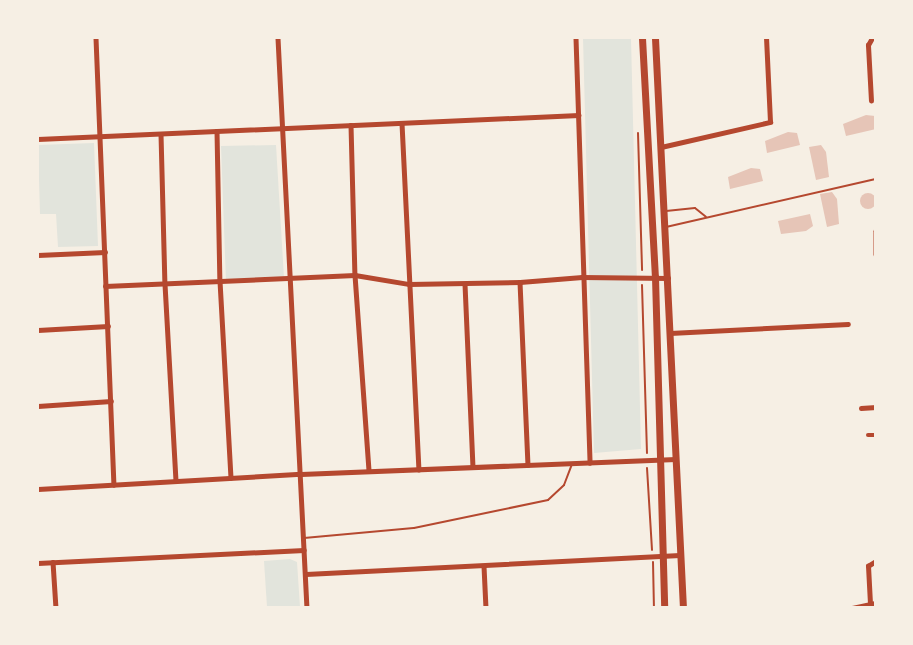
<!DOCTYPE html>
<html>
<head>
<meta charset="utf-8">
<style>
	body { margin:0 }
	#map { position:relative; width:913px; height:645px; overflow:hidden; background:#f6efe4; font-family:"Source Sans 3",sans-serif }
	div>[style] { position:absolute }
	.green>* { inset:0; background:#e2e4dc }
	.building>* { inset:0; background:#e6c5b7 }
	.round { border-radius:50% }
	.path>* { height:2px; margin:-1px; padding:0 1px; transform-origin:1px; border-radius:1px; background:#b5482f }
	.service>* { height:2px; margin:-1px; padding:0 1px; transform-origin:1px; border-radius:1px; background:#b5482f }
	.minor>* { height:4.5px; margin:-2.25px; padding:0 2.25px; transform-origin:2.25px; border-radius:2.25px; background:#b5482f }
	.tertiary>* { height:5px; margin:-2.5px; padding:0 2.5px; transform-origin:2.5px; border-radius:2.5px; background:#b5482f }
	.primary>* { height:7px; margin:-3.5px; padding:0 3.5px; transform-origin:3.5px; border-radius:3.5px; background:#b5482f }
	span { translate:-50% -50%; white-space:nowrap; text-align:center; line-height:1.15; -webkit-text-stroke:4px #f6efe4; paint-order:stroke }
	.frame { position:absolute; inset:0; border:39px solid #f6efe4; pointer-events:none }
</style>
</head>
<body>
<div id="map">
	<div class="green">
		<i style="clip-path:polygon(583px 38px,631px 38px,641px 449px,594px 453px)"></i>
		<i style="clip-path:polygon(94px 143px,98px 246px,58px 247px,56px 214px,40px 214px,38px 145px)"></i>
		<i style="clip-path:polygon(276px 145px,284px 278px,226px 282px,221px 146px)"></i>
		<i style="clip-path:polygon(290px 559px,297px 562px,300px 607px,267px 607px,264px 561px)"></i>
	</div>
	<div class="building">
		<i style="clip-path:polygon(866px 115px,875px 116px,876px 129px,846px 136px,843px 124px)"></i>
		<i style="clip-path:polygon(788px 132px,797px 133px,800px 145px,767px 153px,765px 141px)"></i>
		<i style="clip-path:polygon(821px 145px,826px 152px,829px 177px,816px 180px,809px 147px)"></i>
		<i style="clip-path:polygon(751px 168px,760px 169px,763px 181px,730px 189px,728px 177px)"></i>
		<i style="clip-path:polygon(832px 192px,837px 199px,839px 224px,827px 227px,820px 194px)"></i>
		<i class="round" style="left:860px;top:193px;width:16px;height:16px"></i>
		<i style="clip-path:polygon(810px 214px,813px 226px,806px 231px,781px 234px,778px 221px)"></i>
	</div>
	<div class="path">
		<i style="left:638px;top:133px;width:137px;rotate:88.3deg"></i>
		<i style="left:642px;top:285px;width:168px;rotate:88.3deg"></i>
		<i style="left:647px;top:468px;width:82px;rotate:86.5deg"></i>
		<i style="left:653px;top:562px;width:46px;rotate:88.8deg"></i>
	</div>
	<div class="service">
		<i style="left:666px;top:211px;width:29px;rotate:-6deg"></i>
		<i style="left:695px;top:208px;width:14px;rotate:39deg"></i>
		<i style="left:666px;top:227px;width:215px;rotate:-12.9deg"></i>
		<i style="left:304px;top:538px;width:110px;rotate:-5.2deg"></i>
		<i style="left:414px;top:528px;width:137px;rotate:-11.8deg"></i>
		<i style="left:548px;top:500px;width:22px;rotate:-43deg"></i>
		<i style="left:564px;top:485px;width:22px;rotate:-69deg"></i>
	</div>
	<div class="minor">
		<i style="left:96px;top:38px;width:447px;rotate:87.7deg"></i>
		<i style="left:278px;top:38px;width:571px;rotate:87.09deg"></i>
		<i style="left:576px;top:38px;width:425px;rotate:88.1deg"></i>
		<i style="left:871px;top:101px;width:56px;rotate:-93.1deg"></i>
		<i style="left:868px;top:45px;width:8px;rotate:-60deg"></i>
		<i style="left:402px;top:123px;width:347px;rotate:87.2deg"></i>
		<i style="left:351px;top:125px;width:150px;rotate:88.5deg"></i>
		<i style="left:355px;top:275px;width:196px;rotate:85.9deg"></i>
		<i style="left:217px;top:131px;width:150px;rotate:88.9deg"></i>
		<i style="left:220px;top:281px;width:197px;rotate:86.8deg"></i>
		<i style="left:161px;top:134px;width:150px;rotate:88.5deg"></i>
		<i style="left:165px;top:284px;width:197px;rotate:86.8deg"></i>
		<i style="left:38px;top:139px;width:541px;rotate:-2.54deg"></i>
		<i style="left:661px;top:147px;width:112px;rotate:-12.9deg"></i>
		<i style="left:770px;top:122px;width:84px;rotate:-92.7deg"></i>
		<i style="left:876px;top:231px;width:23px;rotate:90deg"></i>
		<i style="left:38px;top:255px;width:67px;rotate:-2.6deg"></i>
		<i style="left:520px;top:282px;width:183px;rotate:87.5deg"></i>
		<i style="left:465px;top:284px;width:183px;rotate:87.5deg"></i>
		<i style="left:105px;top:286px;width:250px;rotate:-2.5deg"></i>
		<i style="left:355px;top:275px;width:55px;rotate:9.5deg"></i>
		<i style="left:409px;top:284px;width:111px;rotate:-1deg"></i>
		<i style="left:520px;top:282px;width:62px;rotate:-4.6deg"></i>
		<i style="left:582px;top:277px;width:86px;rotate:0.7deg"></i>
		<i style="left:38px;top:330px;width:70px;rotate:-3.3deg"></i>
		<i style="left:670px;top:333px;width:178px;rotate:-2.9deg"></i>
		<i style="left:38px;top:406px;width:73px;rotate:-3.9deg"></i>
		<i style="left:861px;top:408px;width:15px;rotate:-4deg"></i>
		<i style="left:868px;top:435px;width:8px"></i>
		<i style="left:53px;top:562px;width:46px;rotate:86.3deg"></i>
		<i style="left:38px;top:563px;width:266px;rotate:-2.8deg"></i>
		<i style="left:484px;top:566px;width:42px;rotate:87.3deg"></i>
		<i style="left:306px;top:574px;width:374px;rotate:-2.9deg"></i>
		<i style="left:870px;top:604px;width:38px;rotate:-93deg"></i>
		<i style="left:868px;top:566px;width:9px;rotate:-32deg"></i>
	</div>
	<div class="tertiary">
		<i style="left:38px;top:489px;width:263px;rotate:-3.3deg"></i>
		<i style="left:301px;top:474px;width:375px;rotate:-2.3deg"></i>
		<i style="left:852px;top:608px;width:25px;rotate:-12deg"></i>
	</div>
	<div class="primary">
		<i style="left:642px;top:38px;width:239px;rotate:86.9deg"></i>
		<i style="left:655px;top:277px;width:331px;rotate:88.4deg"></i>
		<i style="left:655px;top:38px;width:571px;rotate:87.19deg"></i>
	</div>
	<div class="frame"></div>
</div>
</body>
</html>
